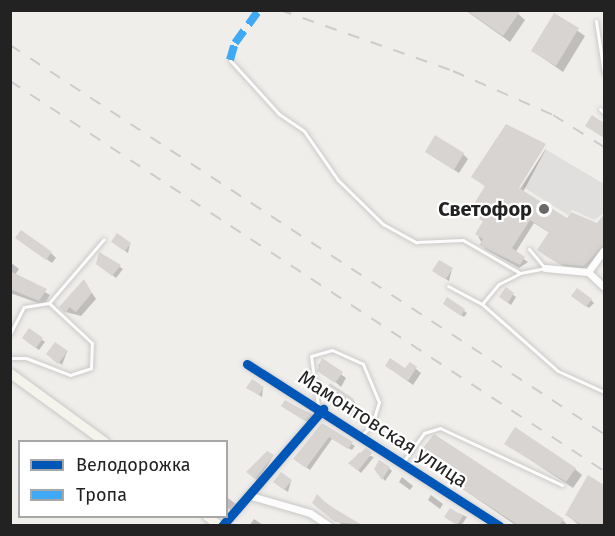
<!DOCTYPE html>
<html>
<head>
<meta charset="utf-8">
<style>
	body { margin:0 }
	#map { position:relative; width:615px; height:536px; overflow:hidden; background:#f0eeeb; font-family:"Fira Sans",sans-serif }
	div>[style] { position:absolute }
	.parking>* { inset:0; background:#e0dfde }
	.shadow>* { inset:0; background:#0003 }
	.building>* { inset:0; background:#d7d4d2 }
	.roads { filter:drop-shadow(0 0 2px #c9c8c7) drop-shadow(0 0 2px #c9c8c7) }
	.service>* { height:3px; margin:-1.5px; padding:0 1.5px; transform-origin:1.5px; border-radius:1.5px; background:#fdfcfc }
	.minor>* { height:7px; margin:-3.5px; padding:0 3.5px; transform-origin:3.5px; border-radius:3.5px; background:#fdfcfc }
	.secondary>* { height:9px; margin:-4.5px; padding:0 4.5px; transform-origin:4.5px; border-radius:4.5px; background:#f4f4ed }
	.rail>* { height:2px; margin-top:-1px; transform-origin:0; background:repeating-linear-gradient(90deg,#ccc 0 12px,transparent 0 24px) }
	.quiet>* { height:8px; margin-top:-4px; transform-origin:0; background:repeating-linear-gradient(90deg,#3fa9f5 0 15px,transparent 0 23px) }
	.cycleway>* { height:9px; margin:-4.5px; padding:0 4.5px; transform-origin:4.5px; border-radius:4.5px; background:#0057b8 }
	.dots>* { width:16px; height:16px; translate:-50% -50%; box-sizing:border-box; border:3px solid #fff; border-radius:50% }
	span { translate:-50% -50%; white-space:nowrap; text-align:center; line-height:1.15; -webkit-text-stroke:4.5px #fff; paint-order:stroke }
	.poi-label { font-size:20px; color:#222; font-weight:700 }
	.right { translate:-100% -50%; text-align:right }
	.street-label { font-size:20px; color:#222 }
	.frame { position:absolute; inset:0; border:12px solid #222; pointer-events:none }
	.legend { position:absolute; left:18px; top:440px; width:210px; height:78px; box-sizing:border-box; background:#fff; border:2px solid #a7a7a7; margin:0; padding:8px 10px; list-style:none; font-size:18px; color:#222 }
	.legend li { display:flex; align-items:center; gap:12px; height:30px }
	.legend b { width:30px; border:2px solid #a7a7a7 }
</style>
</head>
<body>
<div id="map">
	<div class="parking">
		<i style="clip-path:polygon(545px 149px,604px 184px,604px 213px,594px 220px,572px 210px,568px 215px,523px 187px)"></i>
	</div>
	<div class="shadow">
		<i style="clip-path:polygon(465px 10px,514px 10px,525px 20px,510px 42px)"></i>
		<i style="clip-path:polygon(555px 15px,585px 36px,563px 72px,533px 51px)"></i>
		<i style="clip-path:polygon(547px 147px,523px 192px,568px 220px,598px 225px,604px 219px,604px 249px,588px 269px,565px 267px,543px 254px,550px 233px,534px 223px,515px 253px,528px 262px,519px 268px,485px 249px,477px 234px,484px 222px,470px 212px,486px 187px,473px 177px,516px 195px)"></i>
		<i style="clip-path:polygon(463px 154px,468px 159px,459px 173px,432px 156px)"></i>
		<i style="clip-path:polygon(22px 242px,51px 253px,56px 258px,52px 263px)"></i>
		<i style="clip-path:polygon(130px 244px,128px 253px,116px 245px)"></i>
		<i style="clip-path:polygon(100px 254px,123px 269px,116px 278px,101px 266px)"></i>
		<i style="clip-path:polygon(10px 262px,19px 269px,15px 275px,50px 295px,44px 305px,10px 293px)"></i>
		<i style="clip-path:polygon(452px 269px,449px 281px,437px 274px)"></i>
		<i style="clip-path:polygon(84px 281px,96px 299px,81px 316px,66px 312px)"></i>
		<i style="clip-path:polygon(506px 289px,516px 297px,511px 305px,504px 300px)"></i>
		<i style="clip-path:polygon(576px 298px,591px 300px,594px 303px,589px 308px)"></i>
		<i style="clip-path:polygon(447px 299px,467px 313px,464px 317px,447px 306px)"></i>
		<i style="clip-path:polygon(29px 330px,45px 342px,39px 350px,26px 341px)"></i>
		<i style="clip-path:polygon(67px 352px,62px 365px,51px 357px)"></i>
		<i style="clip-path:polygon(322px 360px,346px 378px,341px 387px,318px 366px)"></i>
		<i style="clip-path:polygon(410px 364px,421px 373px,413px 385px,392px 370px,405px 370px)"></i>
		<i style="clip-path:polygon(263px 388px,262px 397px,251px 390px)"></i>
		<i style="clip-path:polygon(353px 400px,357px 405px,350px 417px,327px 402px)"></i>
		<i style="clip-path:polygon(286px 402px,311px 414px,314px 417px,309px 423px,286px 409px)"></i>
		<i style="clip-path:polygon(322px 425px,355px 446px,352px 450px,332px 439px,310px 470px,298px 461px)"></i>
		<i style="clip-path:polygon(400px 438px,408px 445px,405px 451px,396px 444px)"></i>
		<i style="clip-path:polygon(506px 444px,575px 469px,582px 475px,573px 488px)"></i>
		<i style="clip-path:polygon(359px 453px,374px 457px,361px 473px,350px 463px)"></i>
		<i style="clip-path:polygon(273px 456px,258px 481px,248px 472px)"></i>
		<i style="clip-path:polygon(417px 458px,563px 520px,568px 526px,517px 526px)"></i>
		<i style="clip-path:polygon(389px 468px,392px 471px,385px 481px,376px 469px)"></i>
		<i style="clip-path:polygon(402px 477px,413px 486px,410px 490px,399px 482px)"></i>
		<i style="clip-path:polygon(589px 477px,604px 486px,604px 526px,580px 526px,567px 515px)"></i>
		<i style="clip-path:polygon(291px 481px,288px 492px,278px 485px)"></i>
		<i style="clip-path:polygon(431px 495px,443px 504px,440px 509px,428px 500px)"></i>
		<i style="clip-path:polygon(318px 497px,357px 526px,344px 526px,316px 506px)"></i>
		<i style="clip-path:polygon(228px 498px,237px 505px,232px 511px,226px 507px)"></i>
		<i style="clip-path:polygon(451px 510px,467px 517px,461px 526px,446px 517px)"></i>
		<i style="clip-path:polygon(254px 519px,263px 525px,263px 526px,249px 526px)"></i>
	</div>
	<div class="building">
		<i style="clip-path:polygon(466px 10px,521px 10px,503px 36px)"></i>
		<i style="clip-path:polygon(554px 13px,579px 28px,556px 66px,531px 51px)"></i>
		<i style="clip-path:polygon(592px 115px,604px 123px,604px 138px,585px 126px)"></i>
		<i style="clip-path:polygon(506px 124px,546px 144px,519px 188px,567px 218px,571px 212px,597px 223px,604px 214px,604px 244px,584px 266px,559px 264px,537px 250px,549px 232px,530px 220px,512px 248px,525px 257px,520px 265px,479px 245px,483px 239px,475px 234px,483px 221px,469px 212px,485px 186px,471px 177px)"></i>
		<i style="clip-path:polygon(435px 135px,464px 153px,454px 170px,425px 152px)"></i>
		<i style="clip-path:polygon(21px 230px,52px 252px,46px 260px,15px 238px)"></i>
		<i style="clip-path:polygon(117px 233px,131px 243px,125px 251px,111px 242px)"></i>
		<i style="clip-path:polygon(99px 252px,121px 265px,112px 276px,96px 264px)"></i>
		<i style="clip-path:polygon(439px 260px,453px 268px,446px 279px,432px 271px)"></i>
		<i style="clip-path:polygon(10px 271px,47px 289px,39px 301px,10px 289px)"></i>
		<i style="clip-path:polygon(84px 279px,92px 293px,76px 312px,69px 307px,65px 313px,59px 307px)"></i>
		<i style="clip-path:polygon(506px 287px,514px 293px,508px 303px,499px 297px)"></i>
		<i style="clip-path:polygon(577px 288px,592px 299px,586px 307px,571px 296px)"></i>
		<i style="clip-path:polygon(447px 297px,465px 309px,461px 316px,443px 304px)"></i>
		<i style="clip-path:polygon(29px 328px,43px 338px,36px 348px,22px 338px)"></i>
		<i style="clip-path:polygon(55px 342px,68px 351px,58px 364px,46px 354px)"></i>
		<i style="clip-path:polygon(322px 358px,343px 372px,335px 383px,317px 371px)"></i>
		<i style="clip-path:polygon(390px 358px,405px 368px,410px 362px,417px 367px,408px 381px,385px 366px)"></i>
		<i style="clip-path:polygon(252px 379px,264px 387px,259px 395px,246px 388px)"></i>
		<i style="clip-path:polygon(330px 383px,354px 399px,344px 413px,321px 398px)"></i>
		<i style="clip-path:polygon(285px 400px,306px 412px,312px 413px,305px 421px,281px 406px)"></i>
		<i style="clip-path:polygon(322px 423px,353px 442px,348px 449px,329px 437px,306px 468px,293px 459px)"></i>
		<i style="clip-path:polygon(515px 427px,576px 468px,566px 482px,504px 444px)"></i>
		<i style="clip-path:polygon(434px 434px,564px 519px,559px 525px,518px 525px,415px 458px)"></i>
		<i style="clip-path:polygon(366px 448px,372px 453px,358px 471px,348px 463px)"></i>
		<i style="clip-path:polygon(267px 451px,274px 455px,255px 479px,246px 472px)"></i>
		<i style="clip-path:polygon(379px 460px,390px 467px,382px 480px,374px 469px)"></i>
		<i style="clip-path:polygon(281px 472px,292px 480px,284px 490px,273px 482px)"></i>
		<i style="clip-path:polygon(588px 475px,604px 485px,604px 525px,582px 525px,565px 515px)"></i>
		<i style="clip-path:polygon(317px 494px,327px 504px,362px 525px,335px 522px,312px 503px)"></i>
		<i style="clip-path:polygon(450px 508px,463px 516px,457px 525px,444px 517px)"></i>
	</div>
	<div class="roads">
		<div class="service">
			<i style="left:596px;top:21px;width:53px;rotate:81.3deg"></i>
			<i style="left:230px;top:60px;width:73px;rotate:47.8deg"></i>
			<i style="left:279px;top:114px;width:30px;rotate:34deg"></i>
			<i style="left:304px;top:131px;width:60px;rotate:55.2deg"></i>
			<i style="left:338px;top:180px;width:63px;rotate:44.4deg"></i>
			<i style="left:383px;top:224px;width:38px;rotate:29deg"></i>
			<i style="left:416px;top:242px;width:47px;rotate:-2.4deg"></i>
			<i style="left:463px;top:240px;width:66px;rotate:30.1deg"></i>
			<i style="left:520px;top:273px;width:25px;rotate:-11deg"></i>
			<i style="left:545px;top:268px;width:25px;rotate:-130deg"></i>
			<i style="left:600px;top:109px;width:6px;rotate:45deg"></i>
			<i style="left:448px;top:286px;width:38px;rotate:28deg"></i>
			<i style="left:482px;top:304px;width:26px;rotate:-50deg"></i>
			<i style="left:499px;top:284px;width:22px;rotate:-27deg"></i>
			<i style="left:482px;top:304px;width:101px;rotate:41.4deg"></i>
			<i style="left:558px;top:371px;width:51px;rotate:24.5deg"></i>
			<i style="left:10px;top:334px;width:30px;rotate:-63deg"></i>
			<i style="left:24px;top:307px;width:25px;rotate:-9deg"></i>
			<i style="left:10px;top:358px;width:16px"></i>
			<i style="left:26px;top:358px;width:47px;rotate:21.1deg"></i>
			<i style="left:70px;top:375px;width:22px;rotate:-18deg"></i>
			<i style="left:91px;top:368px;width:25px;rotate:-88deg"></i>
			<i style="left:92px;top:343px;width:59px;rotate:-137.1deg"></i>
			<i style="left:49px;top:303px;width:84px;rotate:-49.3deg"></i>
			<i style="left:318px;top:406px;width:50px;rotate:-98deg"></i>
			<i style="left:311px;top:356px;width:22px;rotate:-16deg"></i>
			<i style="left:332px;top:350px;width:34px;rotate:24deg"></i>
			<i style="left:363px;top:364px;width:41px;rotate:67.2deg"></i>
			<i style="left:379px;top:402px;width:24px;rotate:107deg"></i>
			<i style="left:372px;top:425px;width:14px;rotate:135deg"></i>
			<i style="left:403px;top:462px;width:36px;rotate:-54deg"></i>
			<i style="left:424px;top:433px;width:17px;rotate:-17deg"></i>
			<i style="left:440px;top:428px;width:135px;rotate:25deg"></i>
		</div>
		<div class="minor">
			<i style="left:545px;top:268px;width:43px;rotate:5.3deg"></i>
			<i style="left:588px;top:272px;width:27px;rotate:-54deg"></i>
			<i style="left:588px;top:272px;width:22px;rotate:43deg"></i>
			<i style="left:247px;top:364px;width:300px;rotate:32.7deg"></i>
			<i style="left:251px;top:496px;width:61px;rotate:16.1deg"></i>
			<i style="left:310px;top:513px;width:23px;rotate:34deg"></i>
			<i style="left:222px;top:526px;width:155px;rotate:-49.2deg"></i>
		</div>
		<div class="secondary">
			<i style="left:10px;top:373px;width:117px;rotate:36deg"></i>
			<i style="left:207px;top:516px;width:16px;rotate:38deg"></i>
		</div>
	</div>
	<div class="rail">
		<i style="left:280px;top:10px;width:183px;rotate:19.4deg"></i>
		<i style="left:453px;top:71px;width:109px;rotate:23.7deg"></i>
		<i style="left:553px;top:115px;width:60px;rotate:32.1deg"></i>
		<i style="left:10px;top:45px;width:710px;rotate:33.22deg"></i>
		<i style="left:10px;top:81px;width:711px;rotate:33.29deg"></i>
	</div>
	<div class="quiet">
		<i style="left:230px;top:60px;width:18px;rotate:-74deg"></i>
		<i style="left:235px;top:43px;width:41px;rotate:-54deg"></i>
	</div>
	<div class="cycleway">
		<i style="left:247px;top:364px;width:300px;rotate:32.7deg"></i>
		<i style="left:222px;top:526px;width:155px;rotate:-49.2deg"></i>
	</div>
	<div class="dots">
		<i style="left:544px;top:209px;background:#6a6968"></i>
	</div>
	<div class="poi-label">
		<span class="right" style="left:532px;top:209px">Светофор</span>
	</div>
	<div class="street-label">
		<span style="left:383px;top:429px;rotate:33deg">Мамонтовская улица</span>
	</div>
	<div class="frame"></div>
	<ul class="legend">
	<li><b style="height:8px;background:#0057b8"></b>Велодорожка</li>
	<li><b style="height:8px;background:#3fa9f5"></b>Тропа</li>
	</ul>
</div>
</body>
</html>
